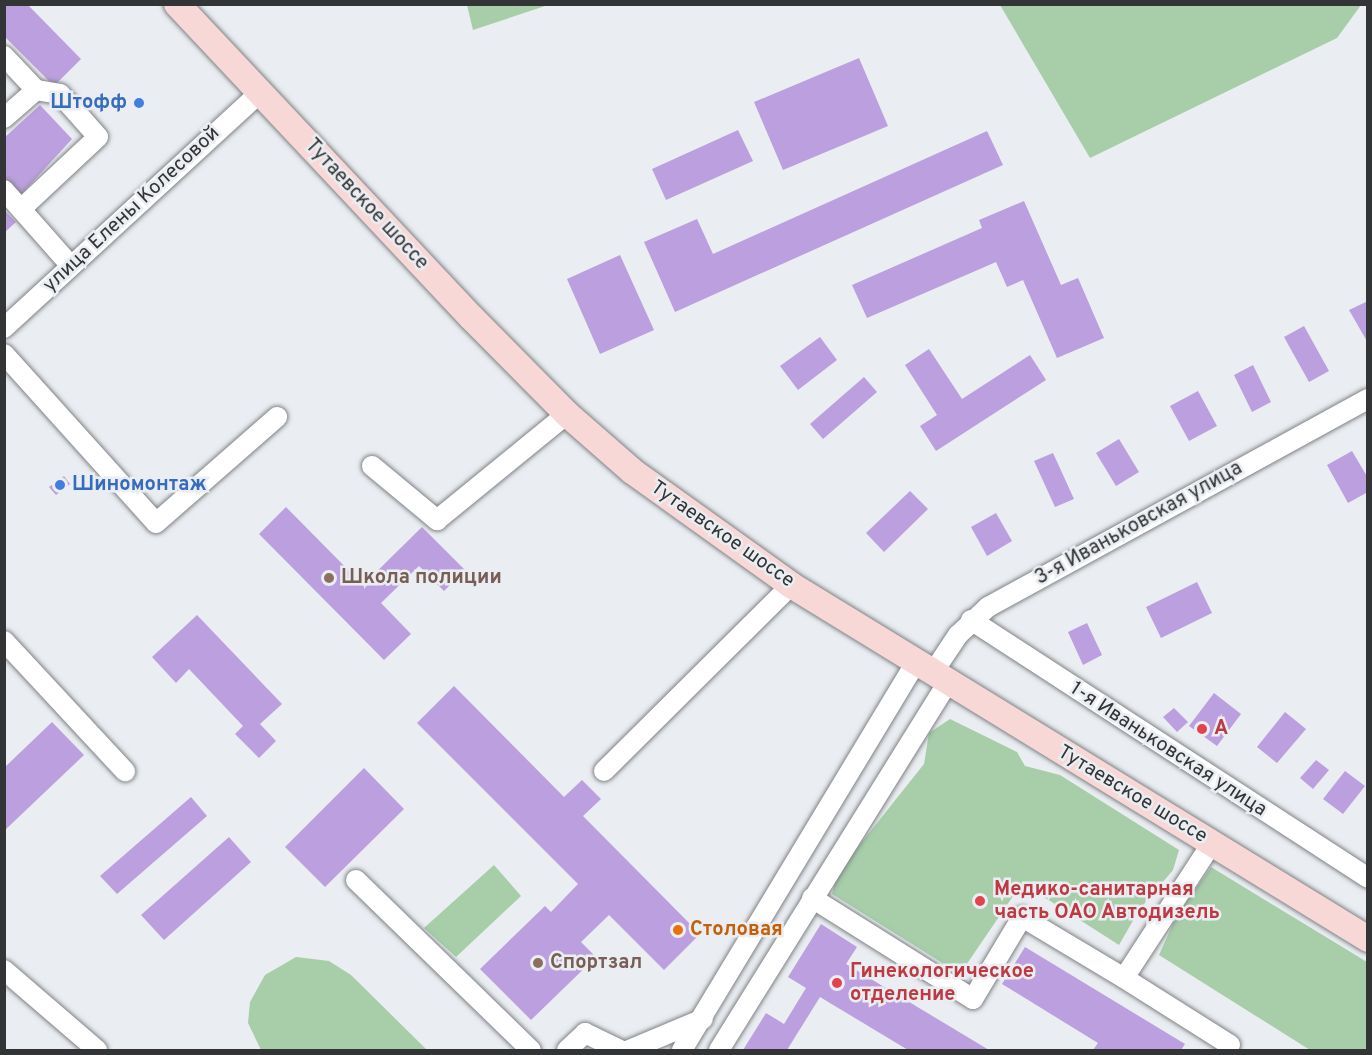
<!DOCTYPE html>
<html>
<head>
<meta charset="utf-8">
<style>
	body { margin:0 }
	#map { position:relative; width:1372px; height:1055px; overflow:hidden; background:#eaedf1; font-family:Overpass,sans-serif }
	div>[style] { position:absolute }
	.green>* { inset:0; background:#a7cda9 }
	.building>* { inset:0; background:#bc9fde }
	.roads { filter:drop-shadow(0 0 2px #7f8285) drop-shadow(0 0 2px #7f8285) }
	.minor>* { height:20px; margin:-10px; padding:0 10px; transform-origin:10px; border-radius:10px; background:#fff }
	.major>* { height:26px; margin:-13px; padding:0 13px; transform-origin:13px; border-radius:13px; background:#f8d7d7 }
	.dots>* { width:16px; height:16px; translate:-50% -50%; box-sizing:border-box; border:3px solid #eaedf1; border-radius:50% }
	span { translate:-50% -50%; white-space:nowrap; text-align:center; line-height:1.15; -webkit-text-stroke:5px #eaedf1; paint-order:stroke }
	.shop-label { font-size:20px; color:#366cbe; font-weight:700 }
	.right { translate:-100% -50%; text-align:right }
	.left { translate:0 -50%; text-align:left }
	.street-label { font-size:20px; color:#333436 }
	.education-label { font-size:20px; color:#785e54; font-weight:700 }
	.health-label { font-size:20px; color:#be3a42; font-weight:700 }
	.food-label { font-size:20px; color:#c56008; font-weight:700 }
	.frame { position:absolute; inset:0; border:6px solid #333436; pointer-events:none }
</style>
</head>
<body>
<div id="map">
	<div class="green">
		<i style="clip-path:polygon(467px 5px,467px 4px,548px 5px,473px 30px)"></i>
		<i style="clip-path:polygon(1000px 5px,1361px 5px,1337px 38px,1090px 158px)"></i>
		<i style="clip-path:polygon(950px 719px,1017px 752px,1025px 766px,1060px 775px,1179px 850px,1173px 870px,1139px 910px,1119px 945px,1022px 883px,960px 974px,832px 894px,838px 872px,924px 764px,929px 733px)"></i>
		<i style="clip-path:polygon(494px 865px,521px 896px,456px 957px,424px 928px)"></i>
		<i style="clip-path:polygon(1211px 867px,1367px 962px,1367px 1050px,1310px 1050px,1159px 955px,1176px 917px)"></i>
		<i style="clip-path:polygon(296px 957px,329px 961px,351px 975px,427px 1050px,261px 1050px,248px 1023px,250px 1002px,265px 975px)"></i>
	</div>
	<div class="building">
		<i style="clip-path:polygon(4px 4px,27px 4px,81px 59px,54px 86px,4px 36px)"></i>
		<i style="clip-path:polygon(859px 58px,888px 126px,783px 170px,754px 102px)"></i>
		<i style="clip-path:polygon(138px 96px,146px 104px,139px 111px,132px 103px)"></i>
		<i style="clip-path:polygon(40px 105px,72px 139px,17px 199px,4px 186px,4px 138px)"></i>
		<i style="clip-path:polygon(738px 130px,753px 161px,666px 200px,652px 169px)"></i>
		<i style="clip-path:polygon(987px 131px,1003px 165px,675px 312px,644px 242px,697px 219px,713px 254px)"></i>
		<i style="clip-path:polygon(1024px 201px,1061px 285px,1078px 278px,1104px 338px,1057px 358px,1023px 280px,1007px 287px,996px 262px,867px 318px,852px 285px,982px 228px,979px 220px)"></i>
		<i style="clip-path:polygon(4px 210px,16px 222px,4px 233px)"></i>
		<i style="clip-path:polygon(620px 255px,654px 330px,600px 354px,567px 279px)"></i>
		<i style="clip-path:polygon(1368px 301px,1368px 343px,1349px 310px)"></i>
		<i style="clip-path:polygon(1304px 326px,1329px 371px,1309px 382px,1284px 337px)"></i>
		<i style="clip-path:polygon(820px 337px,837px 360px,798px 390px,780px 366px)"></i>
		<i style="clip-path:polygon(929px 349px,962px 399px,1030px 355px,1046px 380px,936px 451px,920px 426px,937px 415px,905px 365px)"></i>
		<i style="clip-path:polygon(1253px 365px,1271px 402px,1252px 412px,1234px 375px)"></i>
		<i style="clip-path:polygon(864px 377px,877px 392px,823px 439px,810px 424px)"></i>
		<i style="clip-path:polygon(1198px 391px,1217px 426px,1189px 441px,1170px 406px)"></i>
		<i style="clip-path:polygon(1119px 439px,1139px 472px,1116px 486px,1096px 453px)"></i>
		<i style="clip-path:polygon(1352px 451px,1368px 478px,1368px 492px,1348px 503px,1327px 465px)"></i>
		<i style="clip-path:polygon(1053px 453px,1074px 499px,1055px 507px,1034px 461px)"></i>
		<i style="clip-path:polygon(64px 476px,70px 484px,56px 495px,49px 487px)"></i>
		<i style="clip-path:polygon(910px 491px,928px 509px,884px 552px,866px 533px)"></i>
		<i style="clip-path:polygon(286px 507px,363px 585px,422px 527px,465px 570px,444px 591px,419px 566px,381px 603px,411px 634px,384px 660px,259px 534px)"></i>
		<i style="clip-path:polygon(996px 513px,1012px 541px,987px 556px,971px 527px)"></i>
		<i style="clip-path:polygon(1197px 582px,1212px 613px,1161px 638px,1146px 607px)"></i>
		<i style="clip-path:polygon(197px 615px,282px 704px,260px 724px,276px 741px,259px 758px,235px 734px,243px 726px,189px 669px,176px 683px,152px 657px)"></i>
		<i style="clip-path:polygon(1087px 623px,1102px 655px,1083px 665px,1068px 632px)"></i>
		<i style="clip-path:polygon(454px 686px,564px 797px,582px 780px,601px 799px,583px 816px,700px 934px,664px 970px,609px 915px,581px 942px,596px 957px,531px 1020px,480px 969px,545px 906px,551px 912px,578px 884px,417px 723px)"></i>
		<i style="clip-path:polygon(1214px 693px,1241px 714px,1217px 746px,1189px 726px)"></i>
		<i style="clip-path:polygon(1174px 708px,1188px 722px,1177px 732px,1163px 717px)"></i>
		<i style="clip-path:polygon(1285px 712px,1306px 729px,1277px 763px,1257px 747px)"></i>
		<i style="clip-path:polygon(52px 722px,84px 755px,4px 831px,4px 768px)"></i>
		<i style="clip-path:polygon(1316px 760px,1329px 770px,1313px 789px,1300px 778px)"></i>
		<i style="clip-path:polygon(364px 768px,404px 809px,325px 887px,285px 847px)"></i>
		<i style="clip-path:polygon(1345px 771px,1365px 786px,1343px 814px,1323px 799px)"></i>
		<i style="clip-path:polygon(191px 797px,207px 816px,117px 894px,100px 876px)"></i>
		<i style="clip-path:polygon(229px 837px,251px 862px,164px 940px,141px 915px)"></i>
		<i style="clip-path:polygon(821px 924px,857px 947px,846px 964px,989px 1050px,908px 1050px,820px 997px,787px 1050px,743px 1050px,766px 1013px,784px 1024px,806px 988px,788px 977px)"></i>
		<i style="clip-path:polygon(1025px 947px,1185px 1044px,1181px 1050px,1093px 1050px,1098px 1043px,1002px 984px)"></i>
	</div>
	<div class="roads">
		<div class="minor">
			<i style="left:4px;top:56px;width:47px;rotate:46.7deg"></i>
			<i style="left:36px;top:90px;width:24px;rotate:9deg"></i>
			<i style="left:60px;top:94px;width:57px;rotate:48.5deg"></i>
			<i style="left:98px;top:137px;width:105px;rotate:136.9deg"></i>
			<i style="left:4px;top:118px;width:43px;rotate:-41.2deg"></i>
			<i style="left:4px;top:190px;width:101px;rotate:48.6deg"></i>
			<i style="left:4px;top:328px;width:348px;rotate:-42.6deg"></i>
			<i style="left:4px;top:354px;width:227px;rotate:48deg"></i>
			<i style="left:156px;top:523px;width:161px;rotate:-41.2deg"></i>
			<i style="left:372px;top:466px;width:85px;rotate:39.7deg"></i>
			<i style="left:437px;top:520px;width:168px;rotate:-39.2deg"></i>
			<i style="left:971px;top:620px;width:473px;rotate:33deg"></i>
			<i style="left:4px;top:641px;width:178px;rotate:47.1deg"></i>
			<i style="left:932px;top:674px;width:47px;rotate:-56.3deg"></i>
			<i style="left:958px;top:635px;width:41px;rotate:-43deg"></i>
			<i style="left:988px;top:607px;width:433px;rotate:-28.7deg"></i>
			<i style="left:604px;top:771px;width:264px;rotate:-44.8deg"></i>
			<i style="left:1212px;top:843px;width:161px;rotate:123.1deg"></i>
			<i style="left:1124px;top:978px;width:125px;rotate:32.3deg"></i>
			<i style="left:1230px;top:1045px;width:6px;rotate:121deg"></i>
			<i style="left:356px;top:880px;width:244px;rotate:44.2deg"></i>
			<i style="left:812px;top:898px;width:190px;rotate:32.1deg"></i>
			<i style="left:973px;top:999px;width:96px;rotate:-59.1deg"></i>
			<i style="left:1022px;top:917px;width:119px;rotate:30.9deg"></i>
			<i style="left:4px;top:970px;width:123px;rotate:40.7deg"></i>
			<i style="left:567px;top:1050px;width:25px;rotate:-43deg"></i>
			<i style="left:585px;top:1033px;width:39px;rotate:26deg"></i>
			<i style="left:629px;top:1050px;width:80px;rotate:-22.7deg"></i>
			<i style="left:682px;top:1050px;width:452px;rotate:-58.9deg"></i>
			<i style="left:719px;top:1050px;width:432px;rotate:-58.1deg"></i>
		</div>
		<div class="major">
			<i style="left:177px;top:4px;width:429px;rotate:46.8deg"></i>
			<i style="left:471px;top:317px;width:136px;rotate:45.3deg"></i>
			<i style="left:567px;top:414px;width:86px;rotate:41.2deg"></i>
			<i style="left:632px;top:471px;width:196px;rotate:35.6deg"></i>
			<i style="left:791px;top:585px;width:677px;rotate:31.53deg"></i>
		</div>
	</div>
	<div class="dots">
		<i style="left:139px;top:103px;background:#3f7fe0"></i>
		<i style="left:60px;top:485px;background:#3f7fe0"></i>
		<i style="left:329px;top:578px;background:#8d6e63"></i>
		<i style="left:1202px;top:729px;background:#e0444e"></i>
		<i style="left:980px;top:901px;background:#e0444e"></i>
		<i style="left:678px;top:930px;background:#e8710a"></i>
		<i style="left:538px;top:963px;background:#8d6e63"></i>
		<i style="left:837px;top:983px;background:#e0444e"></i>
	</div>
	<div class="shop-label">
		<span class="right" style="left:127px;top:103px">Штофф</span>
		<span class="left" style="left:72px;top:485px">Шиномонтаж</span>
	</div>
	<div class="street-label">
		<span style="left:366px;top:205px;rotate:47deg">Тутаевское шоссе</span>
		<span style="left:132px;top:210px;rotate:-43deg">улица Елены Колесовой</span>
		<span style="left:1139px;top:524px;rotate:-29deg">3-я Иваньковская улица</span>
		<span style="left:722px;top:535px;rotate:35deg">Тутаевское шоссе</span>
		<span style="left:1168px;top:750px;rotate:33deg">1-я Иваньковская улица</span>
		<span style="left:1132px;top:795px;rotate:31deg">Тутаевское шоссе</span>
	</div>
	<div class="education-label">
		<span class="left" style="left:341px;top:578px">Школа полиции</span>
		<span class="left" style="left:550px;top:963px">Спортзал</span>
	</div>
	<div class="health-label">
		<span class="left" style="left:1214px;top:729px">А</span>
		<span class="left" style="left:994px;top:902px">Медико-санитарная<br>часть ОАО Автодизель</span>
		<span class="left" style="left:850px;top:984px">Гинекологическое<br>отделение</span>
	</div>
	<div class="food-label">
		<span class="left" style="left:690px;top:930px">Столовая</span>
	</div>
	<div class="frame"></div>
</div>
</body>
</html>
